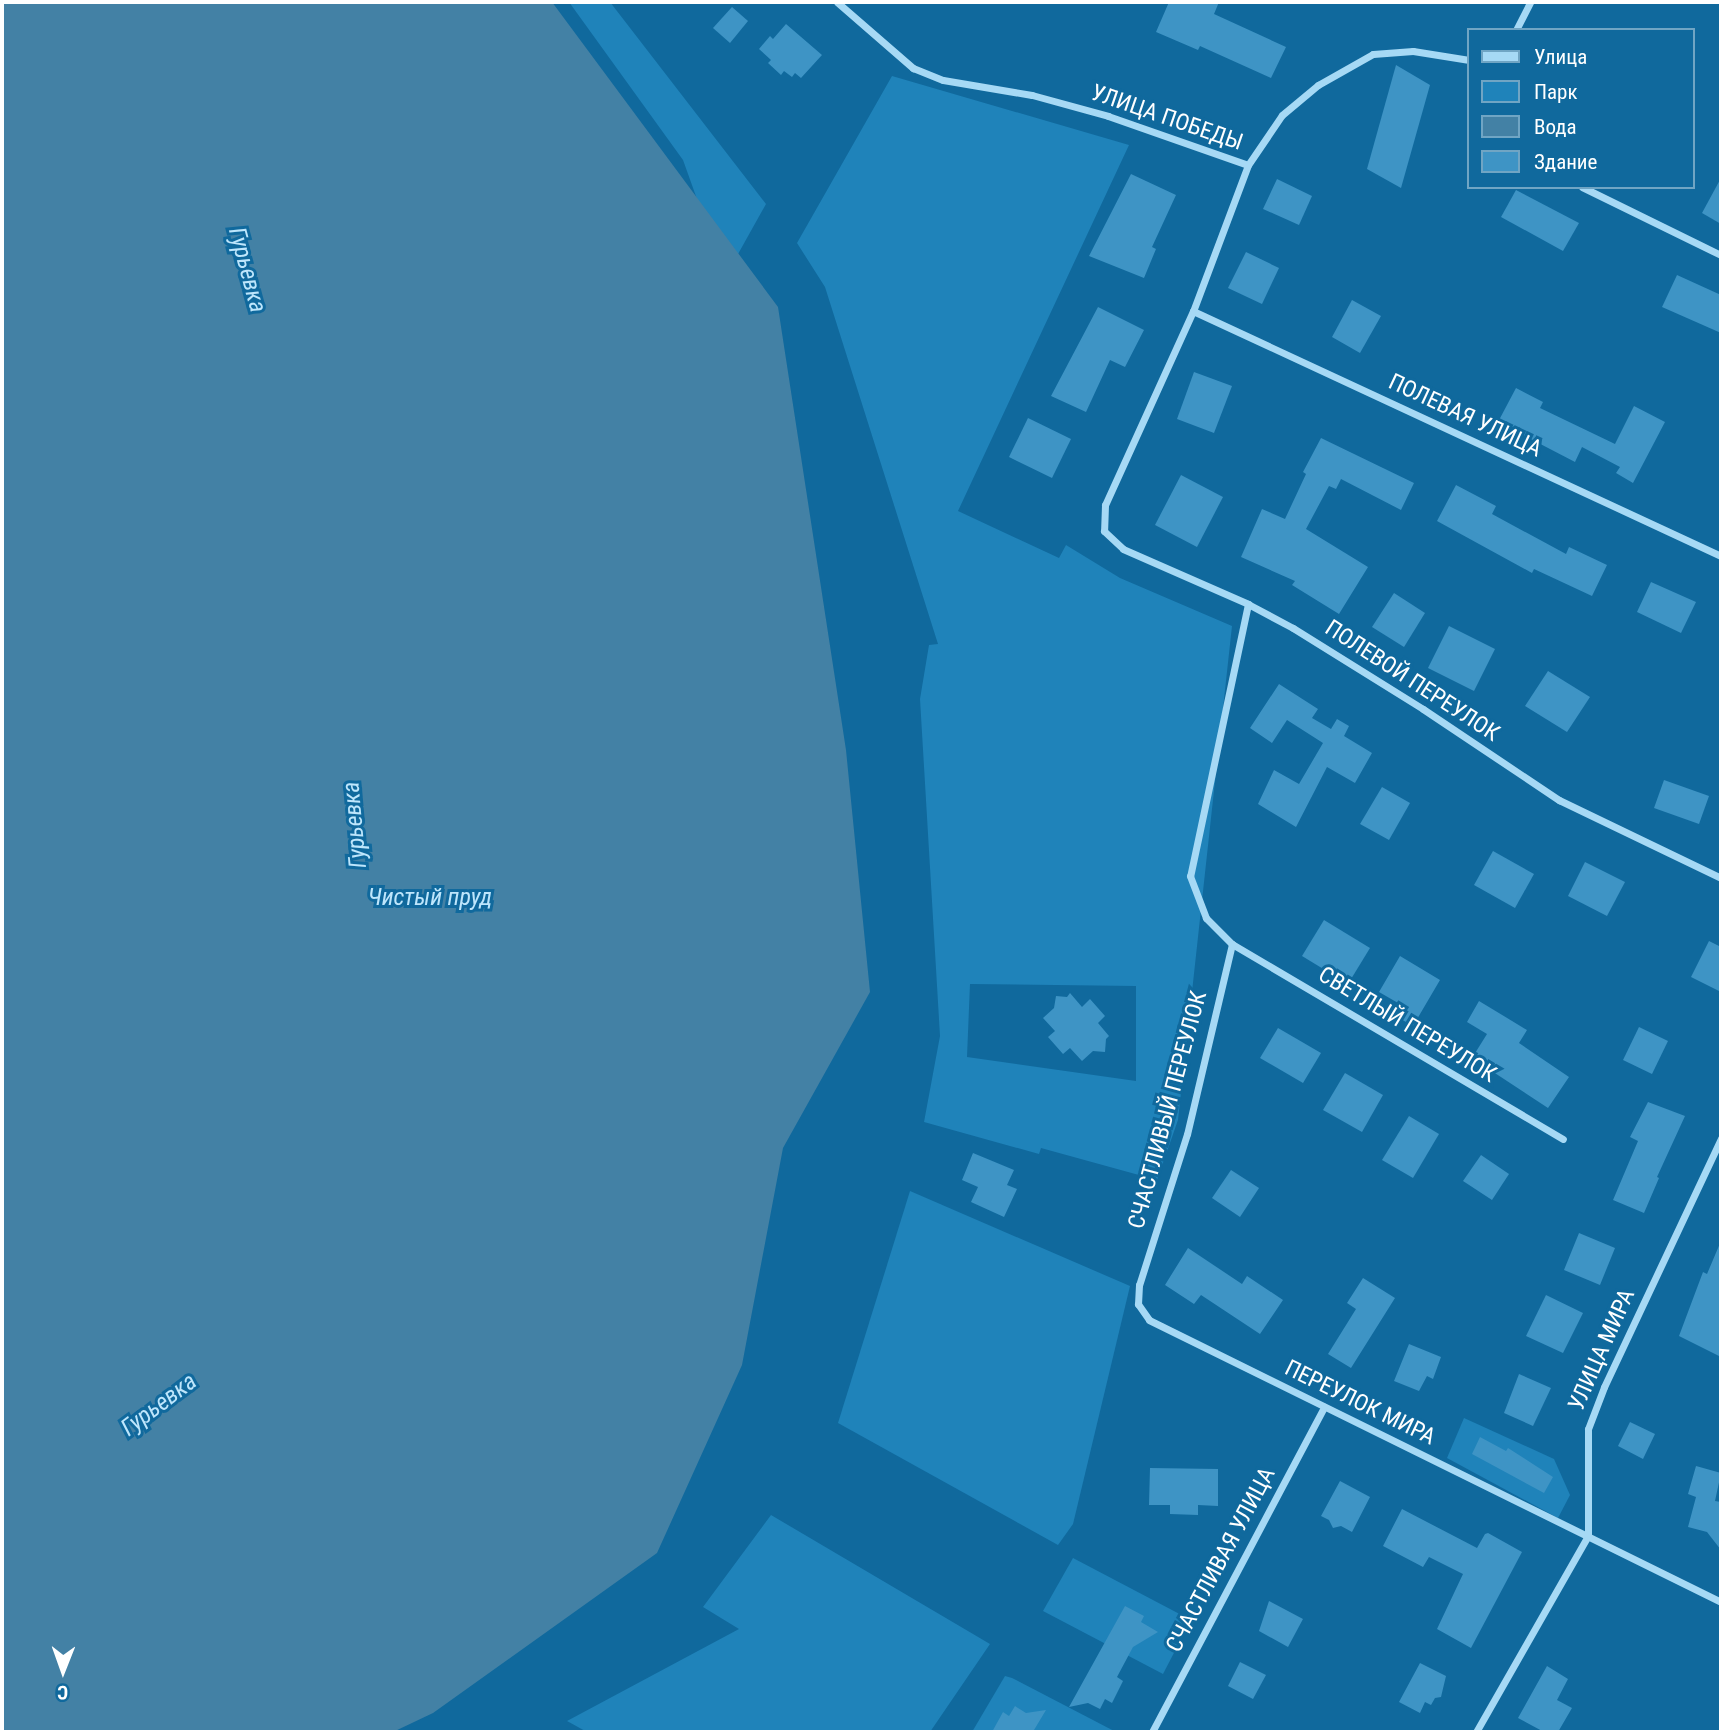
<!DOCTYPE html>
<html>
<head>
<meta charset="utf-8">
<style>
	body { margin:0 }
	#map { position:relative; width:1723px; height:1734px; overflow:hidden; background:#10699d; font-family:"Roboto Condensed",sans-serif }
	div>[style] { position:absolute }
	.green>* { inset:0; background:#1f83ba }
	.water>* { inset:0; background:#4381a5 }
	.building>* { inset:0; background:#3e94c5 }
	.minor>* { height:7px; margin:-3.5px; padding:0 3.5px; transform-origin:3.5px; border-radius:3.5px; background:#a6d9f5 }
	span { translate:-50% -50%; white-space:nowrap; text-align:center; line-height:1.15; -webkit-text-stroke:6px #10699d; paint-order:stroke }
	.street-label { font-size:23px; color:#fff }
	.water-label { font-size:24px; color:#bee6fc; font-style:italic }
	.frame { position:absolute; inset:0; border:4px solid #fff; pointer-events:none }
	.legend { position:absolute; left:1467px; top:28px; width:228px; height:161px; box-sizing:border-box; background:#10699d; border:2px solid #70a5c4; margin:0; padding:9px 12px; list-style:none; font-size:21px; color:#fff }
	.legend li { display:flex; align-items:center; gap:14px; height:35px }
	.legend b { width:35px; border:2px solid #70a5c4 }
	.north { position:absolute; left:28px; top:1636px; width:70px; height:70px; -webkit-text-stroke:5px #10699d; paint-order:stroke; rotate:181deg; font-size:19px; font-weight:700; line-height:28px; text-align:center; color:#fff }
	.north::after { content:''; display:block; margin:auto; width:24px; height:32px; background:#fff; clip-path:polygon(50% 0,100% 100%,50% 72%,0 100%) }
</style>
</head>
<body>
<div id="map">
	<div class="green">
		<i style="clip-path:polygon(569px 2px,610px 2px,766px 204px,728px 272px,717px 255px,683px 160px)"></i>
		<i style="clip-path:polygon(evenodd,892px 76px,1129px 145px,958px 511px,1059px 558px,1066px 545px,1120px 578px,1232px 626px,1178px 1120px,1157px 1180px,1041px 1148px,1039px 1154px,924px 1122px,940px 1036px,920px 699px,929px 645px,938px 644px,825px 287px,797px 243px,892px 76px,970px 984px,1136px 986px,1136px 1081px,967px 1057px,970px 984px)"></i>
		<i style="clip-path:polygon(910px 1191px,1130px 1286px,1073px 1524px,1058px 1545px,838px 1423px)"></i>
		<i style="clip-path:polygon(1464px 1418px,1554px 1459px,1570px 1495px,1558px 1518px,1447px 1458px)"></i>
		<i style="clip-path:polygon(771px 1515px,990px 1644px,930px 1732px,587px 1732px,567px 1721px,739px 1629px,703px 1607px)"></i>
		<i style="clip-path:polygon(1073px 1558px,1191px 1620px,1163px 1674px,1043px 1611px)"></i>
		<i style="clip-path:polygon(1005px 1676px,1012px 1678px,1116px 1732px,972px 1732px)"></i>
	</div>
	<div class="water">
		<i style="clip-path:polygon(2px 2px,552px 2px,778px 307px,846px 750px,870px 992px,783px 1148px,742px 1365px,657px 1553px,433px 1713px,393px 1732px,2px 1732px)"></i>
	</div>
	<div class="building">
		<i style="clip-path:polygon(1169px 2px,1219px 2px,1214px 14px,1286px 47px,1271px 78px,1200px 46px,1198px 50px,1156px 32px)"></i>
		<i style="clip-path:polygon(732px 7px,748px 21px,730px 43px,713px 28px)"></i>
		<i style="clip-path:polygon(786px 24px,822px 55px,801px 78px,795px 73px,792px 77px,784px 71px,781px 75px,768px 63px,771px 60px,759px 49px,770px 36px,773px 39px)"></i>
		<i style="clip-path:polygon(1396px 65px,1430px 85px,1401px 188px,1367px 169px)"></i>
		<i style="clip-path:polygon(1131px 174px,1176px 195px,1152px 247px,1156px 249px,1144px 278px,1089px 256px)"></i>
		<i style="clip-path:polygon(1721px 178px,1721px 224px,1702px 213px)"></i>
		<i style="clip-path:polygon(1277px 179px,1312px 196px,1299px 225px,1263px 209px)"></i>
		<i style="clip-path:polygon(1516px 190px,1579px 223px,1563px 251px,1501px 217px)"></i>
		<i style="clip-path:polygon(1246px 252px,1279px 268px,1262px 304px,1228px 288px)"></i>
		<i style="clip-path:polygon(1677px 275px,1721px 295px,1721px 333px,1662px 307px)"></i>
		<i style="clip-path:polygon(1352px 300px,1381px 316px,1360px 353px,1332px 337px)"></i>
		<i style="clip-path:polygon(1098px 307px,1144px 330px,1125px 367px,1110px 360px,1086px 412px,1051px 396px)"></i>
		<i style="clip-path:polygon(1194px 372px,1232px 386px,1214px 433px,1177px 419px)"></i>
		<i style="clip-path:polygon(1516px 388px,1543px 402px,1540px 408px,1615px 444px,1634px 406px,1665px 422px,1633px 483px,1616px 473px,1620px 467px,1582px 447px,1575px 462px,1498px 422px)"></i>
		<i style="clip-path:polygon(1028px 418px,1071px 439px,1052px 478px,1009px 457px)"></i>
		<i style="clip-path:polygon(1321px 438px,1414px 483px,1401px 510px,1341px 479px,1336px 489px,1329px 486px,1306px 529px,1368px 567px,1339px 614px,1292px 585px,1295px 581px,1241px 557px,1262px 509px,1285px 519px,1306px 474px,1303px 472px)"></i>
		<i style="clip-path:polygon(1181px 475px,1223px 497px,1197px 547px,1155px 525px)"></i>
		<i style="clip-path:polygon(1456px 485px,1496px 506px,1492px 514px,1566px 554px,1569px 547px,1607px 565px,1592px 596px,1534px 569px,1532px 573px,1437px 521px)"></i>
		<i style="clip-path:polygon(1651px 582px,1696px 602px,1681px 633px,1637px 612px)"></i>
		<i style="clip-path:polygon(1394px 593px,1425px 613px,1404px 647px,1372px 627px)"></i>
		<i style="clip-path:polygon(1449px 626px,1495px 649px,1474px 691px,1428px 668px)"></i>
		<i style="clip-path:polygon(1548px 671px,1590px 697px,1567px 732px,1525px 706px)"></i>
		<i style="clip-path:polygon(1279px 684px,1318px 709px,1312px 718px,1331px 729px,1337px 719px,1349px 726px,1344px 736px,1372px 753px,1355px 783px,1327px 767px,1296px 827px,1258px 804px,1274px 770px,1299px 784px,1323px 743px,1287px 720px,1272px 743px,1250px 728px)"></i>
		<i style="clip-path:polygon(1664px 780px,1709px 796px,1699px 824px,1654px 808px)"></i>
		<i style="clip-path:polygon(1382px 787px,1410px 803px,1389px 840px,1360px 824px)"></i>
		<i style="clip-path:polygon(1493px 851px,1534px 874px,1515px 908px,1474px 885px)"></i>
		<i style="clip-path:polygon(1585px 862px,1625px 882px,1607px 916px,1568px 896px)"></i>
		<i style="clip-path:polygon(1324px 920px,1370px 948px,1348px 984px,1302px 956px)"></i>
		<i style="clip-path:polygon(1709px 941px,1721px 947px,1721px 992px,1691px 977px)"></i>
		<i style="clip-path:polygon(1400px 956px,1440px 980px,1413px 1026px,1399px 1018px,1405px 1007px,1379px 992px)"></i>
		<i style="clip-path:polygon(1070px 993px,1082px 1007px,1090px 999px,1105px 1016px,1098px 1023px,1109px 1036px,1106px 1039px,1105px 1052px,1093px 1051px,1082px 1061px,1070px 1048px,1063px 1054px,1048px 1037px,1055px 1031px,1043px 1018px,1054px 1008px,1056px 996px,1067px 997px)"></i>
		<i style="clip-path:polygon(1479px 1001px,1527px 1030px,1519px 1043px,1569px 1077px,1548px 1108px,1472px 1058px,1487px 1034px,1467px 1022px)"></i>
		<i style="clip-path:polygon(1639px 1027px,1668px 1041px,1652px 1074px,1623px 1060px)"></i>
		<i style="clip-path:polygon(1278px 1028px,1321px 1053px,1303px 1083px,1260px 1058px)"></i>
		<i style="clip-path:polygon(1345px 1073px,1383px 1095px,1362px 1132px,1323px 1110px)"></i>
		<i style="clip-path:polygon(1648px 1102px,1685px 1116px,1657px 1177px,1659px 1178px,1644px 1213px,1613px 1200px,1638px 1141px,1630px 1137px)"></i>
		<i style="clip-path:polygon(1409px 1116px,1439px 1134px,1413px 1178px,1382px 1160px)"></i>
		<i style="clip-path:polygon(973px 1153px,1014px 1170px,1007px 1185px,1017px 1189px,1004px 1217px,971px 1202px,978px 1187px,962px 1180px)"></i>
		<i style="clip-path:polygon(1481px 1155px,1509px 1174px,1492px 1200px,1463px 1181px)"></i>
		<i style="clip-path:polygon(1231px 1170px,1259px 1188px,1240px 1217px,1212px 1198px)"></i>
		<i style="clip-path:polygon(1579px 1233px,1615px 1248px,1600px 1285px,1564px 1270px)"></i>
		<i style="clip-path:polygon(1721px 1241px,1721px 1357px,1679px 1336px,1703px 1272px,1707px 1274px)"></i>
		<i style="clip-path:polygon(1188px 1248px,1242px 1284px,1247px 1276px,1283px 1300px,1260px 1334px,1201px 1295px,1194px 1304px,1165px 1285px)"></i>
		<i style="clip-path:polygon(1363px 1278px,1395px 1298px,1351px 1368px,1328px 1354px,1356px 1309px,1347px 1303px)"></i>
		<i style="clip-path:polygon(1546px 1295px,1583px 1313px,1563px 1353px,1526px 1336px)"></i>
		<i style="clip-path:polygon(1409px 1344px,1441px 1357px,1433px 1379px,1427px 1376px,1419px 1391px,1394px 1381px)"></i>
		<i style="clip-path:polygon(1519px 1374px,1551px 1388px,1533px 1426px,1504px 1413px)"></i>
		<i style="clip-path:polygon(1630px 1422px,1655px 1434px,1643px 1459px,1618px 1446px)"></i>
		<i style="clip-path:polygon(1480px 1437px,1506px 1451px,1508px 1448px,1553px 1477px,1544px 1493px,1472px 1454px)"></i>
		<i style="clip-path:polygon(1696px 1466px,1721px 1473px,1715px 1501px,1721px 1502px,1721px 1550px,1707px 1532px,1688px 1527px,1696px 1497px,1688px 1494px)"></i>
		<i style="clip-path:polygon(1150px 1468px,1218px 1469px,1218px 1506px,1198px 1505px,1198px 1515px,1170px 1514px,1170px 1505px,1149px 1505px)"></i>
		<i style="clip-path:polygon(1340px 1481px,1370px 1497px,1352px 1532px,1341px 1526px,1333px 1528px,1329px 1520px,1321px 1516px)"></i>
		<i style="clip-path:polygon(1402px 1509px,1477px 1548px,1485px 1534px,1488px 1533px,1522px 1552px,1471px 1648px,1437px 1629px,1463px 1574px,1429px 1557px,1423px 1567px,1383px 1546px)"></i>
		<i style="clip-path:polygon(1269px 1601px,1303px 1619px,1288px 1647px,1259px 1631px)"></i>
		<i style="clip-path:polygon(1125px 1606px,1144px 1616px,1141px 1622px,1158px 1632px,1133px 1647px,1117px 1677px,1123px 1681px,1112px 1703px,1105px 1699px,1100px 1709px,1088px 1703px,1069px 1707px)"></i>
		<i style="clip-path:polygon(1240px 1662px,1266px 1675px,1253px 1699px,1228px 1686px)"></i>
		<i style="clip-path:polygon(1420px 1663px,1446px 1676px,1441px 1697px,1435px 1698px,1431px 1705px,1425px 1702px,1420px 1713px,1399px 1702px)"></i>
		<i style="clip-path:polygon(1547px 1666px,1568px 1679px,1557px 1700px,1572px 1708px,1558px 1732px,1544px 1732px,1518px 1718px)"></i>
		<i style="clip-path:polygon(1015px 1706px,1026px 1713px,1046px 1710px,1034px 1730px,1037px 1732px,992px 1732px,1003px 1712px,1009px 1716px)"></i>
	</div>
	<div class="minor">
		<i style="left:837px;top:2px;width:101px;rotate:41deg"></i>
		<i style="left:913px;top:68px;width:32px;rotate:22deg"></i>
		<i style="left:943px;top:80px;width:90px;rotate:9.6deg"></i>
		<i style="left:1032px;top:95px;width:79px;rotate:15.4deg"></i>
		<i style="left:1108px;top:116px;width:148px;rotate:19.3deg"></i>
		<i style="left:1248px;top:165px;width:60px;rotate:-55.8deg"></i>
		<i style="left:1282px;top:115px;width:47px;rotate:-39.8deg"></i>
		<i style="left:1318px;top:85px;width:63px;rotate:-29.4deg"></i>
		<i style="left:1373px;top:54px;width:40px;rotate:-4.3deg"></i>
		<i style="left:1413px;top:51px;width:57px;rotate:9.1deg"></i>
		<i style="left:1516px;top:30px;width:31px;rotate:-63deg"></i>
		<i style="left:1248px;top:165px;width:156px;rotate:110.6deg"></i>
		<i style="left:1193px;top:311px;width:213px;rotate:114.4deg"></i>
		<i style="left:1105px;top:505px;width:26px;rotate:92deg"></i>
		<i style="left:1104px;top:531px;width:26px;rotate:43deg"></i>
		<i style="left:1123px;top:549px;width:137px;rotate:23.7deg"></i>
		<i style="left:1248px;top:604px;width:51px;rotate:28.1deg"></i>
		<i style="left:1293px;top:628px;width:153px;rotate:31.9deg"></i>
		<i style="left:1423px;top:709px;width:164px;rotate:33.8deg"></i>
		<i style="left:1559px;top:800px;width:180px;rotate:25.7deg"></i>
		<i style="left:1582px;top:187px;width:155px;rotate:26.1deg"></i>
		<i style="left:1193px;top:311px;width:582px;rotate:24.89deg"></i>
		<i style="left:1248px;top:604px;width:278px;rotate:102deg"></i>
		<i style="left:1190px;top:876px;width:45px;rotate:69.1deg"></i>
		<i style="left:1206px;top:918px;width:37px;rotate:45deg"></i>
		<i style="left:1232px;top:944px;width:384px;rotate:30.5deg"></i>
		<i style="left:1232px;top:944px;width:195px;rotate:103.3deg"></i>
		<i style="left:1187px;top:1134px;width:158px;rotate:107.6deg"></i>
		<i style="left:1139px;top:1285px;width:19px;rotate:93deg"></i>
		<i style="left:1138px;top:1304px;width:19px;rotate:55deg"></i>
		<i style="left:1149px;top:1320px;width:638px;rotate:26.24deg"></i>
		<i style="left:1152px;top:1732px;width:368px;rotate:-62.1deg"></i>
		<i style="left:1476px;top:1732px;width:226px;rotate:-60.3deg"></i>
		<i style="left:1588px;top:1536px;width:107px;rotate:-90deg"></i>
		<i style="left:1588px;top:1429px;width:45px;rotate:-69.1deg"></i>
		<i style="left:1604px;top:1387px;width:275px;rotate:-64.8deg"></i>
	</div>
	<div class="street-label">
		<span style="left:1167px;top:118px;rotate:19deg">УЛИЦА ПОБЕДЫ</span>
		<span style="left:1465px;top:416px;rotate:25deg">ПОЛЕВАЯ УЛИЦА</span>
		<span style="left:1412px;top:681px;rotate:33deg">ПОЛЕВОЙ ПЕРЕУЛОК</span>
		<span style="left:1407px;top:1025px;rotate:31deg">СВЕТЛЫЙ ПЕРЕУЛОК</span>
		<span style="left:1168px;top:1110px;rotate:-75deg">СЧАСТЛИВЫЙ ПЕРЕУЛОК</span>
		<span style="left:1602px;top:1350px;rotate:-66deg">УЛИЦА МИРА</span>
		<span style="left:1360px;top:1403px;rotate:26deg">ПЕРЕУЛОК МИРА</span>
		<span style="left:1221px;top:1560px;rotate:-62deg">СЧАСТЛИВАЯ УЛИЦА</span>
	</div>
	<div class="water-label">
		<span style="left:247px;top:270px;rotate:75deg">Гурьевка</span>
		<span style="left:355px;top:825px;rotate:-95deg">Гурьевка</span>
		<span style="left:430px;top:898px">Чистый пруд</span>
		<span style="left:159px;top:1405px;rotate:-37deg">Гурьевка</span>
	</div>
	<div class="frame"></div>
	<ul class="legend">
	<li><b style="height:9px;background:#a6d9f5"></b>Улица</li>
	<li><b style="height:19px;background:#1f83ba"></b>Парк</li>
	<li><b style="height:19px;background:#4381a5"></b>Вода</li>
	<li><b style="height:19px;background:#3e94c5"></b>Здание</li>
	</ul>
	<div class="north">С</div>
</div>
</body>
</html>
